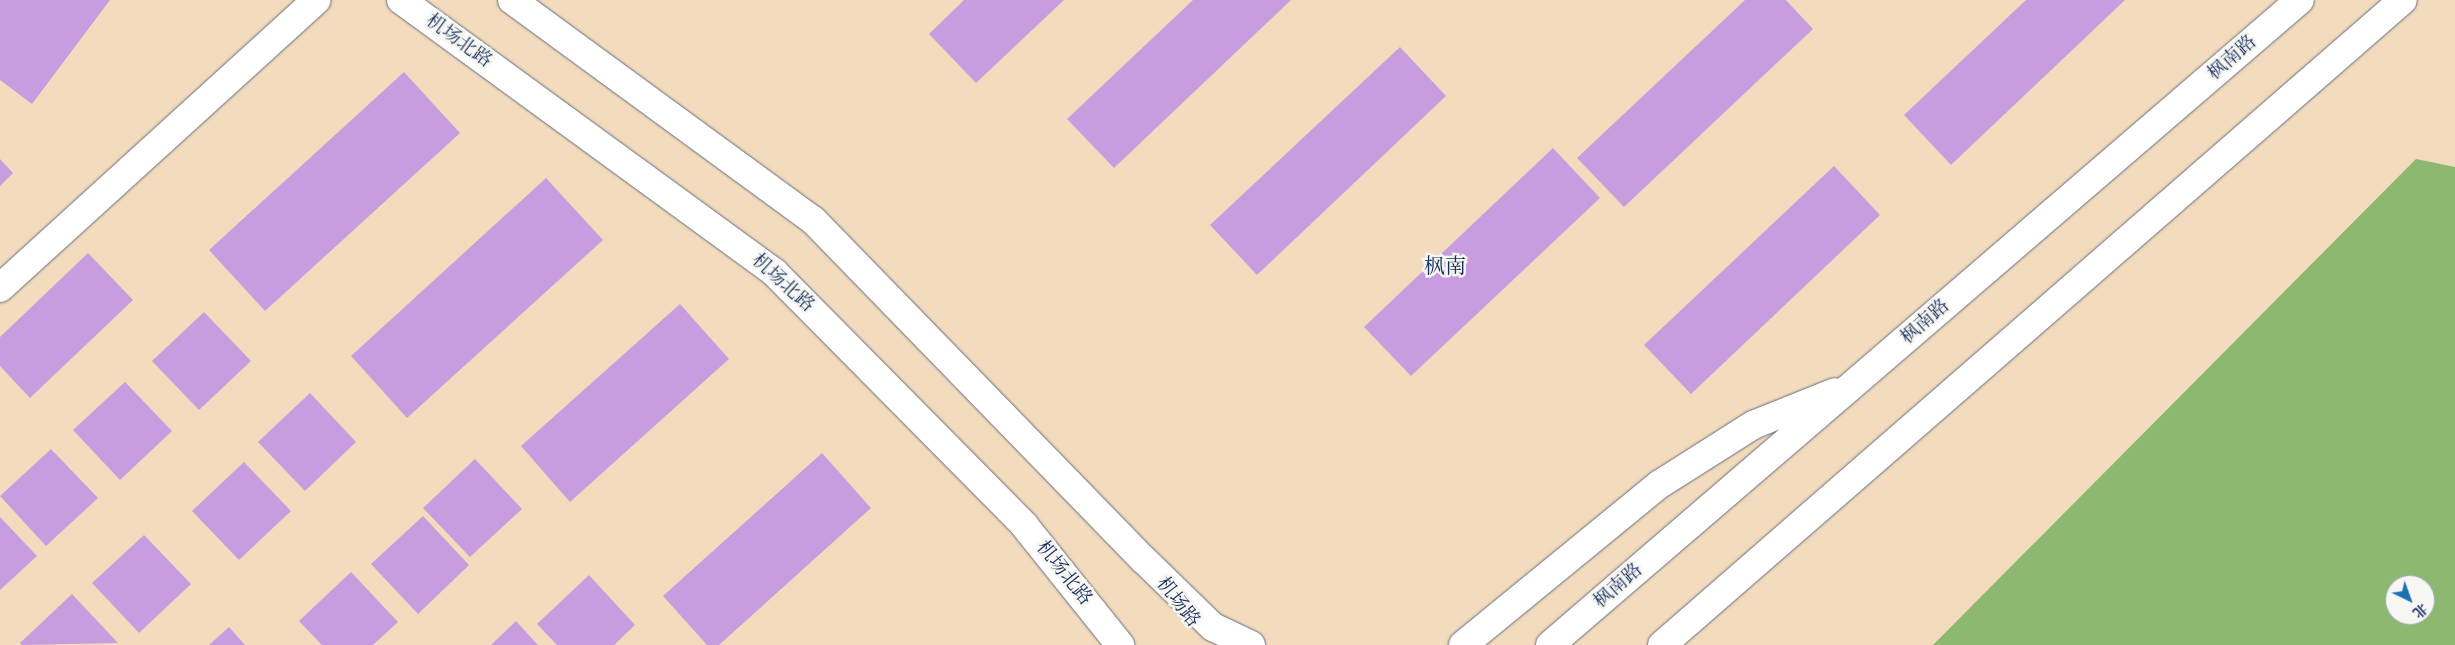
<!DOCTYPE html>
<html>
<head>
<meta charset="utf-8">
<style>
	body { margin:0 }
	#map { position:relative; width:2455px; height:645px; overflow:hidden; background:#f3dcbd; font-family:"Old Standard TT","Noto Serif SC",serif }
	div>[style] { position:absolute }
	.forest>* { inset:0; background:#8cb86f }
	.building>* { inset:0; background:#c89ddf }
	.roads { filter:drop-shadow(0 0 1px #676c7f) drop-shadow(0 0 1px #676c7f) }
	.street>* { height:28px; margin:-14px; padding:0 14px; transform-origin:14px; border-radius:14px; background:#fff }
	.primary>* { height:28px; margin:-14px; padding:0 14px; transform-origin:14px; border-radius:14px; background:#fff }
	span { translate:-50% -50%; white-space:nowrap; text-align:center; line-height:1.15; -webkit-text-stroke:5px #f6f6f2; paint-order:stroke }
	.street-label { font-size:19px; color:#1b2f5e }
	.quarter-label { font-size:21px; color:#1b2f5e }
	.north { position:absolute; left:2385px; top:575px; width:50px; height:50px; box-sizing:border-box; background:#f6f6f2; border:1px solid #9ea6b7; border-radius:50%; rotate:138deg; font-size:14px; font-weight:700; line-height:20px; text-align:center; color:#1b2f5e }
	.north::after { content:''; display:block; margin:auto; width:18px; height:22px; background:#1f6fb2; clip-path:polygon(50% 0,100% 100%,50% 72%,0 100%) }
</style>
</head>
<body>
<div id="map">
	<div class="forest">
		<i style="clip-path:polygon(evenodd,2416px 159px,2455px 167px,2455px 645px,1933px 645px,2416px 159px,2395px 585px,2425px 585px,2425px 615px,2395px 615px,2395px 585px)"></i>
	</div>
	<div class="building">
		<i style="clip-path:polygon(0 0,110px 0,32px 104px,0 80px)"></i>
		<i style="clip-path:polygon(964px 0,1064px 0,976px 83px,929px 34px)"></i>
		<i style="clip-path:polygon(1193px 0,1291px 0,1114px 168px,1067px 119px)"></i>
		<i style="clip-path:polygon(1745px 0,1786px 0,1813px 29px,1624px 207px,1577px 158px)"></i>
		<i style="clip-path:polygon(2026px 0,2125px 0,1951px 165px,1904px 115px)"></i>
		<i style="clip-path:polygon(1400px 47px,1446px 96px,1257px 275px,1210px 225px)"></i>
		<i style="clip-path:polygon(404px 72px,460px 133px,265px 311px,209px 250px)"></i>
		<i style="clip-path:polygon(1553px 148px,1600px 198px,1411px 376px,1364px 327px)"></i>
		<i style="clip-path:polygon(0 159px,13px 173px,0 186px)"></i>
		<i style="clip-path:polygon(1834px 166px,1880px 215px,1691px 394px,1644px 345px)"></i>
		<i style="clip-path:polygon(546px 178px,603px 240px,407px 418px,351px 356px)"></i>
		<i style="clip-path:polygon(88px 253px,133px 300px,30px 398px,0 366px,0 337px)"></i>
		<i style="clip-path:polygon(680px 304px,729px 359px,570px 502px,521px 446px)"></i>
		<i style="clip-path:polygon(204px 312px,251px 361px,199px 410px,152px 361px)"></i>
		<i style="clip-path:polygon(125px 382px,172px 431px,120px 480px,73px 430px)"></i>
		<i style="clip-path:polygon(310px 393px,356px 442px,305px 491px,258px 442px)"></i>
		<i style="clip-path:polygon(51px 449px,98px 498px,46px 546px,0 496px)"></i>
		<i style="clip-path:polygon(822px 453px,871px 508px,719px 645px,707px 645px,663px 596px)"></i>
		<i style="clip-path:polygon(475px 459px,522px 509px,470px 557px,423px 508px)"></i>
		<i style="clip-path:polygon(244px 462px,291px 511px,239px 560px,192px 511px)"></i>
		<i style="clip-path:polygon(423px 516px,469px 565px,418px 614px,371px 564px)"></i>
		<i style="clip-path:polygon(0 517px,37px 556px,0 590px)"></i>
		<i style="clip-path:polygon(144px 535px,191px 584px,139px 633px,92px 583px)"></i>
		<i style="clip-path:polygon(351px 572px,398px 622px,373px 645px,322px 645px,299px 621px)"></i>
		<i style="clip-path:polygon(589px 575px,635px 625px,614px 645px,557px 645px,537px 624px)"></i>
		<i style="clip-path:polygon(72px 594px,118px 643px,22px 645px,20px 643px)"></i>
		<i style="clip-path:polygon(516px 621px,538px 645px,491px 645px)"></i>
		<i style="clip-path:polygon(229px 627px,245px 645px,209px 645px)"></i>
	</div>
	<div class="roads">
		<div class="street">
			<i style="left:0;top:288px;width:428px;rotate:-42.3deg"></i>
		</div>
		<div class="primary">
			<i style="left:401px;top:0;width:462px;rotate:36.1deg"></i>
			<i style="left:774px;top:272px;width:356px;rotate:45.3deg"></i>
			<i style="left:1024px;top:525px;width:154px;rotate:51.3deg"></i>
			<i style="left:512px;top:0;width:373px;rotate:36.2deg"></i>
			<i style="left:813px;top:220px;width:475px;rotate:45.8deg"></i>
			<i style="left:1144px;top:560px;width:96px;rotate:44.2deg"></i>
			<i style="left:1213px;top:627px;width:42px;rotate:25.3deg"></i>
			<i style="left:1463px;top:645px;width:254px;rotate:-39.3deg"></i>
			<i style="left:1660px;top:484px;width:110px;rotate:-32.4deg"></i>
			<i style="left:1753px;top:425px;width:88px;rotate:-21.9deg"></i>
			<i style="left:1550px;top:645px;width:989px;rotate:-40.7deg"></i>
			<i style="left:1662px;top:645px;width:982px;rotate:-41.04deg"></i>
		</div>
	</div>
	<div class="street-label">
		<span style="left:458px;top:42px;rotate:36deg">机场北路</span>
		<span style="left:2233px;top:59px;rotate:-41deg">枫南路</span>
		<span style="left:782px;top:284px;rotate:42deg">机场北路</span>
		<span style="left:1926px;top:323px;rotate:-41deg">枫南路</span>
		<span style="left:1063px;top:574px;rotate:51deg">机场北路</span>
		<span style="left:1619px;top:587px;rotate:-41deg">枫南路</span>
		<span style="left:1177px;top:603px;rotate:52deg">机场路</span>
	</div>
	<div class="quarter-label">
		<span style="left:1445px;top:268px">枫南</span>
	</div>
	<div class="north">北</div>
</div>
</body>
</html>
